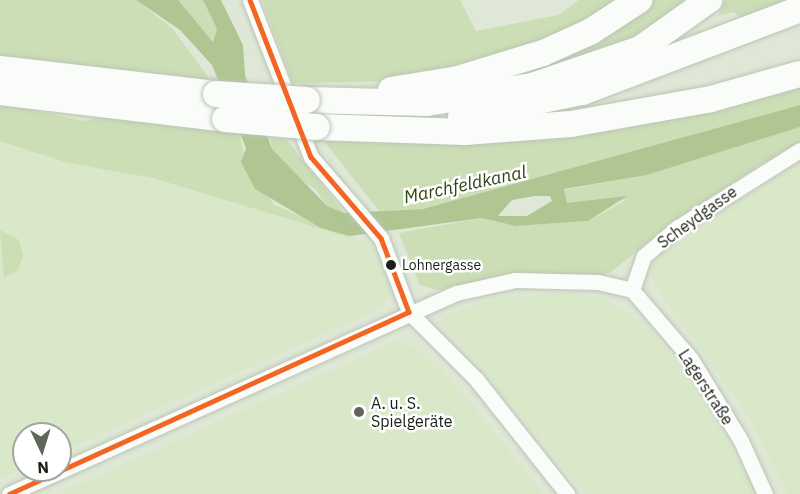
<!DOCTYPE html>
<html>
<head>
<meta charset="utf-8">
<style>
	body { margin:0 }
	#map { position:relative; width:800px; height:494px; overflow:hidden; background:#dfe8d6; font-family:"IBM Plex Sans",sans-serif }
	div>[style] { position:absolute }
	.built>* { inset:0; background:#dae8ca }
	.green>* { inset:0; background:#cbdeb6 }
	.water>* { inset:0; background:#afc692 }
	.roads { filter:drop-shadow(0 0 2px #bdc4b6) drop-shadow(0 0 2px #bdc4b6) }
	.street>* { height:15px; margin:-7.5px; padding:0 7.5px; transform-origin:7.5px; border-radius:7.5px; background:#fafcf9 }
	.highway>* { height:26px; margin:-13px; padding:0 13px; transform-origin:13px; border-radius:13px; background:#fafcf9 }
	.bridges { filter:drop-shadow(0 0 2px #bdc4b6) drop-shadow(0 0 2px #bdc4b6) }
	.highway-bridge>* { height:26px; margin:-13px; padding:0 13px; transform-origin:13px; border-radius:13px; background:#fafcf9 }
	.bus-1>* { height:4.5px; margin:-2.25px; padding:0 2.25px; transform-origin:2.25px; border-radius:2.25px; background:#f26522 }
	.dots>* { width:16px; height:16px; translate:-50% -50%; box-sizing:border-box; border:3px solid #fff; border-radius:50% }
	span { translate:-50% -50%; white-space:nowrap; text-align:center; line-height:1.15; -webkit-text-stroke:5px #fff; paint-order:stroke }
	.bus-label { font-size:14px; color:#1b2015 }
	.left { translate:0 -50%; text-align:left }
	.street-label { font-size:16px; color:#1b2015 }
	.poi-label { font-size:16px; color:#1b2015 }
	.water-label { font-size:18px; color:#304312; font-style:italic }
	.north { position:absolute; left:12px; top:422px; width:60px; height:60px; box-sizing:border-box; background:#fff; border:2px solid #a4a6a1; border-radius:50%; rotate:176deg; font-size:16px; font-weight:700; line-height:24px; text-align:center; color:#1b2015 }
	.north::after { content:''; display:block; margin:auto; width:21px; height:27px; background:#606659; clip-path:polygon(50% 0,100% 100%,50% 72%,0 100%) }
</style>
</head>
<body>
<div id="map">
	<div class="built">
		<i style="clip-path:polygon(0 141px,68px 163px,153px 178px,358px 240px,371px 245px,390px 275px,392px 293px,383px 306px,358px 319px,60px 453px,60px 434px,24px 434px,24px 469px,0 480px)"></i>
		<i style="clip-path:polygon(800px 160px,800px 494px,787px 494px,748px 416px,655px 287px,651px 272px,656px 256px)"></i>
		<i style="clip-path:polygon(570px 293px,599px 297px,644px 322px,696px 386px,757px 494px,586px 494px,441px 322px,443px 316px,496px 298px)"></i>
		<i style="clip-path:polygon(398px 340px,416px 347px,451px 379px,544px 494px,58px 494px)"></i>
	</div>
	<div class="green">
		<i style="clip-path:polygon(0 0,136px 0,172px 28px,211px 81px,0 57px)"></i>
		<i style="clip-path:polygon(178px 0,203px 0,217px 29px,215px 42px,192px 24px)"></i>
		<i style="clip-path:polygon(262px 0,460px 0,476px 31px,559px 15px,579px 0,621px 0,542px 41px,400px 81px,293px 83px)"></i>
		<i style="clip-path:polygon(652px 0,685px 0,650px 30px,547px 73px,454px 93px)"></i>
		<i style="clip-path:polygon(725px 0,796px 0,742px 19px,734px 12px,718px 16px)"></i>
		<i style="clip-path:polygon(800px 83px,800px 105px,423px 209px,379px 211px,324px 141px,465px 143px)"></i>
		<i style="clip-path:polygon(0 103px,84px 121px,116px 115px,239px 132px,245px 157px,274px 205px,358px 240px,153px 178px,68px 163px,0 141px)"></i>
		<i style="clip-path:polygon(800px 127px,800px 147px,763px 163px,674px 221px,611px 272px,594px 277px,522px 273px,438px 290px,420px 285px,399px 233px,482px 218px,515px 226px,588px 221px,626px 200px,567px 204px,564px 190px,647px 175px)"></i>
		<i style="clip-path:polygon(270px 137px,287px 140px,344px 213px,327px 206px,316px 190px,292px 174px,272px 149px)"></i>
		<i style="clip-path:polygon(0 230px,19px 240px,23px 255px,18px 270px,4px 278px)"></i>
	</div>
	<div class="water">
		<i style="clip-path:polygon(evenodd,136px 0,178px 0,213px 42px,217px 29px,203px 0,221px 0,243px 45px,245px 75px,272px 149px,327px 206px,344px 213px,423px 209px,800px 105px,800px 127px,647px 175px,564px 189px,567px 203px,627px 196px,588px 221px,515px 226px,482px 218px,350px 236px,321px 228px,255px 189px,241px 162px,246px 148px,212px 65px,180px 30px,136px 0,535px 196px,550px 196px,552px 201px,527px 216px,498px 216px,512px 200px,535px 196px)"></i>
	</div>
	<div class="roads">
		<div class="street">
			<i style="left:250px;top:0;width:168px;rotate:68.8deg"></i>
			<i style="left:311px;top:157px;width:107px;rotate:49.2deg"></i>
			<i style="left:381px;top:238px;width:79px;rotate:69.3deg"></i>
			<i style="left:409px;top:312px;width:95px;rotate:45deg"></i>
			<i style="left:476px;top:379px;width:147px;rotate:51.6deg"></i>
			<i style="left:632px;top:290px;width:91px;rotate:49.5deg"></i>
			<i style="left:691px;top:359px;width:96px;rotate:58.6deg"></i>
			<i style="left:741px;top:441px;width:58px;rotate:65.6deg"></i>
			<i style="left:632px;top:290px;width:36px;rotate:-71deg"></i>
			<i style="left:644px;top:256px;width:45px;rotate:-40.5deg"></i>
			<i style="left:678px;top:227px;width:144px;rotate:-32.3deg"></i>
			<i style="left:9px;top:494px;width:490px;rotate:-24.2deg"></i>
			<i style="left:456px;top:293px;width:60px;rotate:-12.4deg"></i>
			<i style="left:515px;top:280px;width:83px;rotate:1.4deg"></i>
			<i style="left:598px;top:282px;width:35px;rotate:13deg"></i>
		</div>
		<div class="highway">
			<i style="left:0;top:69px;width:217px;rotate:6.6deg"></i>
			<i style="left:391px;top:90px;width:68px;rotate:-9.3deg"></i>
			<i style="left:458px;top:79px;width:89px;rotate:-17deg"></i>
			<i style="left:543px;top:53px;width:51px;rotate:-24.1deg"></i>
			<i style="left:590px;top:32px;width:59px;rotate:-33.1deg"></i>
			<i style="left:0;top:92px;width:227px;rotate:6.8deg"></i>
			<i style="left:307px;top:100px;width:120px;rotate:1.4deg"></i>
			<i style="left:427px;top:103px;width:106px;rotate:-9.2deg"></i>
			<i style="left:532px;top:86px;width:114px;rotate:-18.9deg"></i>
			<i style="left:640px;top:49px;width:85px;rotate:-35.4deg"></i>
			<i style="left:461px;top:117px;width:124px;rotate:-11.7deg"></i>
			<i style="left:582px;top:92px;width:233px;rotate:-20.8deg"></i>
			<i style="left:317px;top:127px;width:148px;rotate:1.9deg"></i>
			<i style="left:465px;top:132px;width:106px;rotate:-4.3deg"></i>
			<i style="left:571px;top:124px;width:142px;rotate:-10.1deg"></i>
			<i style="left:711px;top:99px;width:92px;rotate:-15.7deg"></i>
		</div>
	</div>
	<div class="bridges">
		<div class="highway-bridge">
			<i style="left:216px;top:94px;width:91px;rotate:3.8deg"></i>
			<i style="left:225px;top:119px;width:92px;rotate:5deg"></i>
		</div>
	</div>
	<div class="bus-1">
		<i style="left:250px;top:0;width:168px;rotate:68.8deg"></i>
		<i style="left:311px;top:157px;width:107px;rotate:49.2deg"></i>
		<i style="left:381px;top:238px;width:79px;rotate:69.3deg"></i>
		<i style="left:9px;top:494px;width:439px;rotate:-24.5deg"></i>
	</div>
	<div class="dots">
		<i style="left:391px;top:265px;background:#1b2015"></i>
		<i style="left:359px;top:412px;background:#606659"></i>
	</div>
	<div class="bus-label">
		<span class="left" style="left:402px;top:265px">Lohnergasse</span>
	</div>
	<div class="street-label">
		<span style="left:697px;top:217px;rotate:-36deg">Scheydgasse</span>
		<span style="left:706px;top:387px;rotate:57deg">Lagerstraße</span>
	</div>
	<div class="poi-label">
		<span class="left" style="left:371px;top:412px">A. u. S.<br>Spielgeräte</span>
	</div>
	<div class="water-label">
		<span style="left:465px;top:185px;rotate:-12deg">Marchfeldkanal</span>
	</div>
	<div class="north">N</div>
</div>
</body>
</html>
